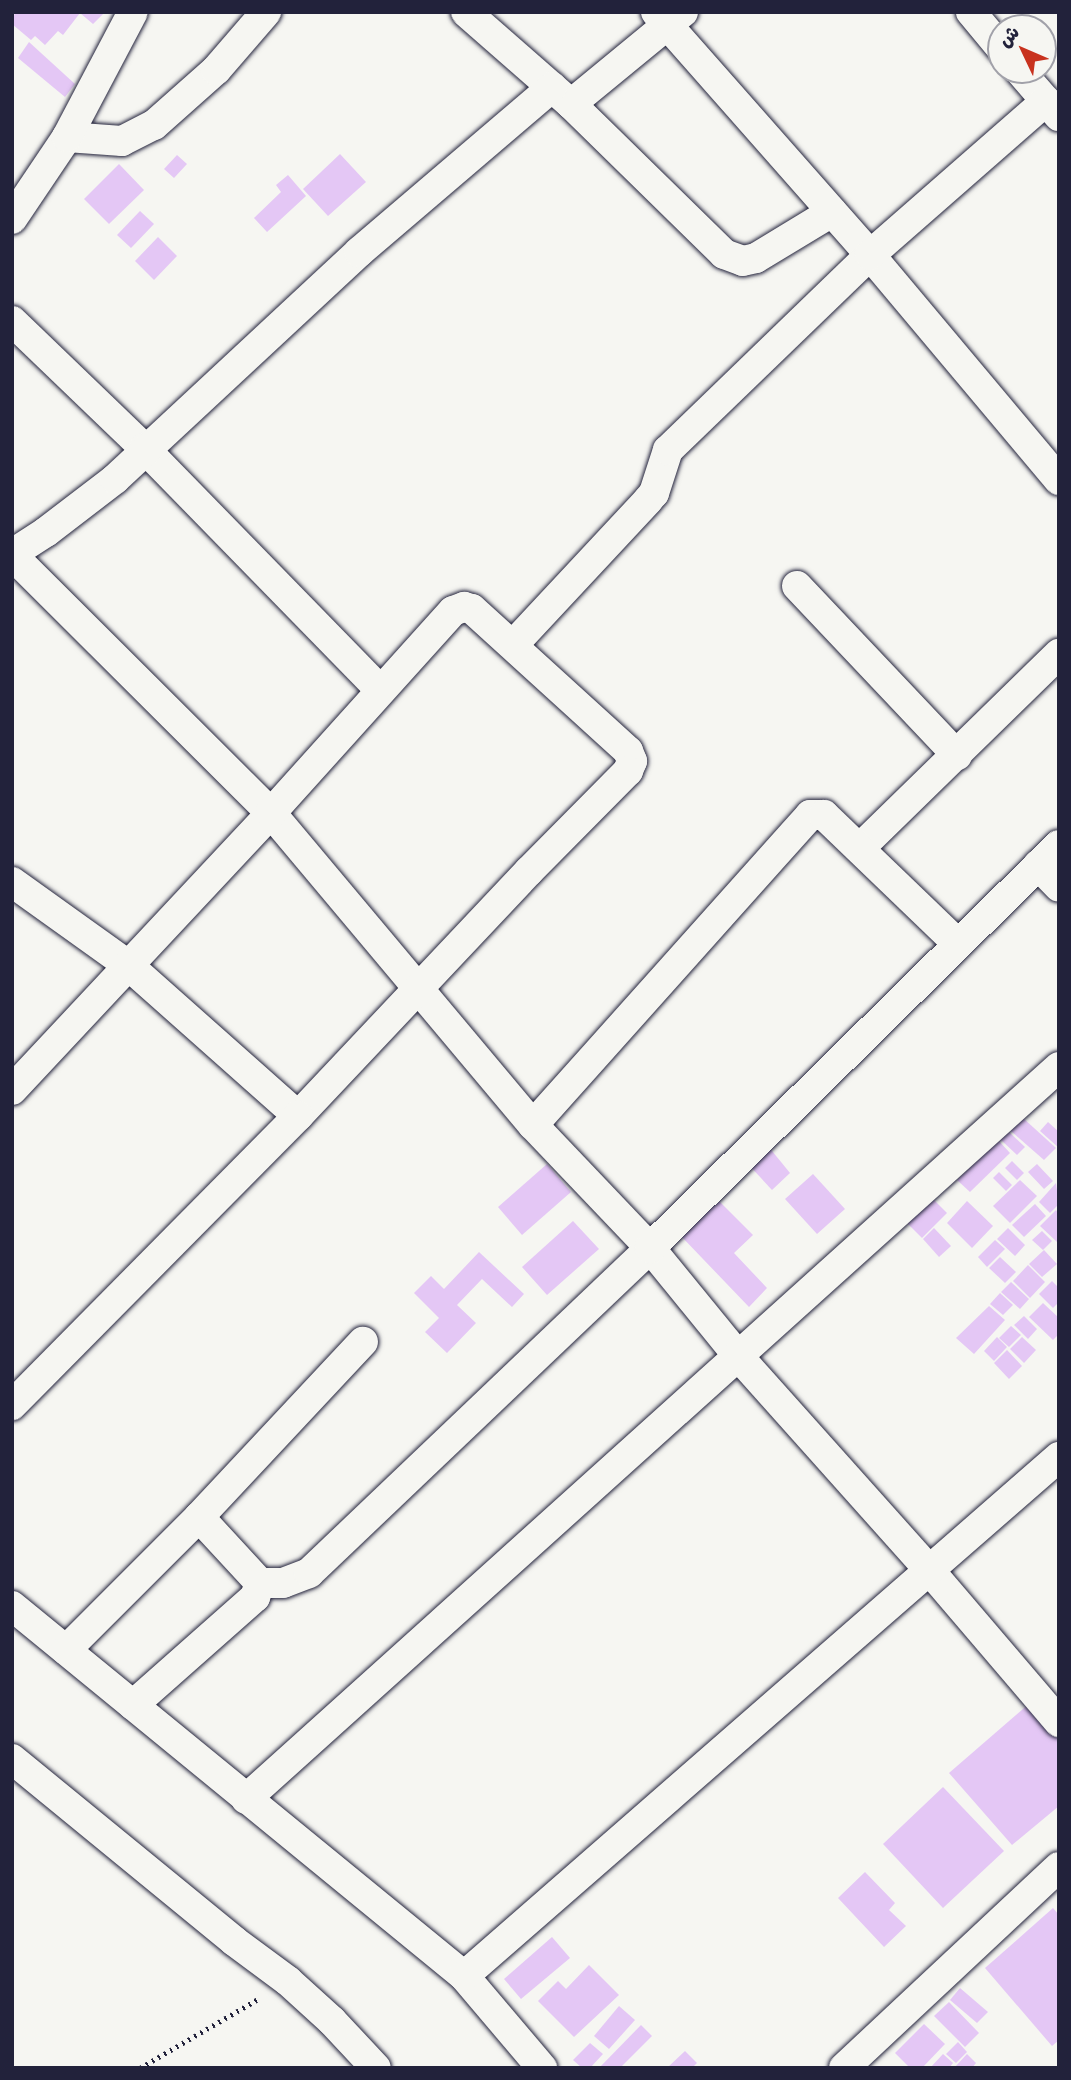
<!DOCTYPE html>
<html>
<head>
<meta charset="utf-8">
<style>
	body { margin:0 }
	#map { position:relative; width:1071px; height:2080px; overflow:hidden; background:#f6f6f2; font-family:Mali,"Playpen Sans Arabic",sans-serif }
	div>[style] { position:absolute }
	.building>* { inset:0; background:#e4c7f5 }
	.path>* { height:4.5px; margin-top:-2.25px; transform-origin:0; background:repeating-linear-gradient(90deg,#22223b 0 2px,transparent 0 7px) }
	.roads { filter:drop-shadow(0 0 2px #22223b) drop-shadow(0 0 2px #22223b) }
	.street>* { height:30px; margin:-15px; padding:0 15px; transform-origin:15px; border-radius:15px; background:#f6f6f2 }
	span { translate:-50% -50%; white-space:nowrap; text-align:center; line-height:1.15; -webkit-text-stroke:7px #f6f6f2; paint-order:stroke }
	.frame { position:absolute; inset:0; border:14px solid #22223b; pointer-events:none }
	.north { position:absolute; left:987px; top:14px; width:70px; height:70px; box-sizing:border-box; background:#f6f6f2; border:2px solid #a1a1a9; border-radius:50%; rotate:314deg; font-size:19px; font-weight:700; line-height:28px; text-align:center; color:#22223b }
	.north::after { content:''; display:block; margin:auto; width:24px; height:32px; background:#c8321e; clip-path:polygon(50% 0,100% 100%,50% 72%,0 100%) }
</style>
</head>
<body>
<div id="map">
	<div class="building">
		<i style="clip-path:polygon(15px 12px,105px 12px,93px 24px,80px 13px,63px 35px,58px 31px,45px 45px,35px 36px,31px 40px,12px 24px)"></i>
		<i style="clip-path:polygon(29px 42px,75px 84px,65px 97px,18px 58px)"></i>
		<i style="clip-path:polygon(340px 154px,366px 182px,328px 216px,303px 189px)"></i>
		<i style="clip-path:polygon(177px 155px,187px 164px,174px 178px,164px 169px)"></i>
		<i style="clip-path:polygon(119px 164px,144px 190px,109px 224px,84px 199px)"></i>
		<i style="clip-path:polygon(288px 175px,306px 196px,267px 232px,254px 218px,281px 192px,276px 185px)"></i>
		<i style="clip-path:polygon(140px 211px,154px 224px,131px 248px,117px 235px)"></i>
		<i style="clip-path:polygon(158px 237px,177px 256px,154px 280px,135px 261px)"></i>
		<i style="clip-path:polygon(1023px 1118px,1056px 1148px,1044px 1160px,1011px 1131px)"></i>
		<i style="clip-path:polygon(1048px 1122px,1059px 1132px,1059px 1148px,1040px 1131px)"></i>
		<i style="clip-path:polygon(1008px 1131px,1025px 1147px,1017px 1155px,1000px 1139px)"></i>
		<i style="clip-path:polygon(998px 1140px,1010px 1153px,970px 1192px,957px 1180px)"></i>
		<i style="clip-path:polygon(768px 1146px,790px 1173px,772px 1190px,747px 1163px)"></i>
		<i style="clip-path:polygon(1012px 1161px,1024px 1173px,1017px 1180px,1005px 1168px)"></i>
		<i style="clip-path:polygon(547px 1164px,571px 1192px,522px 1235px,498px 1207px)"></i>
		<i style="clip-path:polygon(1037px 1164px,1053px 1181px,1044px 1189px,1028px 1172px)"></i>
		<i style="clip-path:polygon(999px 1172px,1012px 1185px,1006px 1191px,993px 1178px)"></i>
		<i style="clip-path:polygon(813px 1174px,845px 1209px,817px 1234px,785px 1199px)"></i>
		<i style="clip-path:polygon(1020px 1180px,1037px 1196px,1010px 1223px,993px 1206px)"></i>
		<i style="clip-path:polygon(1056px 1183px,1059px 1204px,1050px 1213px,1039px 1202px)"></i>
		<i style="clip-path:polygon(931px 1197px,947px 1213px,922px 1238px,906px 1222px)"></i>
		<i style="clip-path:polygon(717px 1199px,753px 1235px,734px 1253px,767px 1288px,749px 1307px,680px 1235px)"></i>
		<i style="clip-path:polygon(967px 1201px,993px 1226px,972px 1248px,947px 1223px)"></i>
		<i style="clip-path:polygon(1035px 1204px,1046px 1216px,1024px 1237px,1012px 1225px)"></i>
		<i style="clip-path:polygon(1056px 1210px,1059px 1214px,1057px 1242px,1040px 1226px)"></i>
		<i style="clip-path:polygon(573px 1221px,599px 1249px,547px 1295px,522px 1267px)"></i>
		<i style="clip-path:polygon(934px 1228px,951px 1246px,939px 1257px,923px 1239px)"></i>
		<i style="clip-path:polygon(1008px 1228px,1025px 1245px,1015px 1256px,997px 1239px)"></i>
		<i style="clip-path:polygon(1042px 1231px,1052px 1241px,1043px 1250px,1032px 1240px)"></i>
		<i style="clip-path:polygon(995px 1240px,1005px 1249px,987px 1267px,978px 1257px)"></i>
		<i style="clip-path:polygon(1044px 1250px,1057px 1264px,1042px 1277px,1029px 1264px)"></i>
		<i style="clip-path:polygon(479px 1252px,524px 1294px,512px 1307px,482px 1279px,457px 1305px,476px 1323px,447px 1353px,425px 1332px,439px 1318px,414px 1293px,431px 1276px,444px 1289px)"></i>
		<i style="clip-path:polygon(1000px 1257px,1016px 1272px,1005px 1283px,989px 1268px)"></i>
		<i style="clip-path:polygon(1028px 1265px,1045px 1282px,1030px 1298px,1013px 1281px)"></i>
		<i style="clip-path:polygon(1052px 1281px,1059px 1288px,1059px 1302px,1053px 1308px,1039px 1294px)"></i>
		<i style="clip-path:polygon(1011px 1282px,1029px 1299px,1020px 1309px,1001px 1292px)"></i>
		<i style="clip-path:polygon(1000px 1293px,1013px 1305px,1003px 1315px,990px 1304px)"></i>
		<i style="clip-path:polygon(1043px 1303px,1059px 1318px,1059px 1334px,1053px 1340px,1029px 1317px)"></i>
		<i style="clip-path:polygon(989px 1306px,1005px 1320px,974px 1354px,956px 1338px)"></i>
		<i style="clip-path:polygon(1024px 1316px,1037px 1329px,1028px 1339px,1014px 1325px)"></i>
		<i style="clip-path:polygon(1011px 1326px,1021px 1335px,1009px 1347px,999px 1338px)"></i>
		<i style="clip-path:polygon(997px 1337px,1007px 1347px,994px 1361px,984px 1351px)"></i>
		<i style="clip-path:polygon(1022px 1337px,1036px 1350px,1024px 1363px,1010px 1349px)"></i>
		<i style="clip-path:polygon(1007px 1350px,1022px 1366px,1009px 1379px,994px 1363px)"></i>
		<i style="clip-path:polygon(1030px 1703px,1059px 1738px,1059px 1806px,1012px 1845px,949px 1773px)"></i>
		<i style="clip-path:polygon(943px 1787px,1004px 1851px,943px 1908px,883px 1844px)"></i>
		<i style="clip-path:polygon(865px 1872px,895px 1903px,889px 1910px,906px 1926px,884px 1947px,838px 1898px)"></i>
		<i style="clip-path:polygon(1053px 1908px,1059px 1915px,1059px 2040px,1052px 2046px,985px 1968px)"></i>
		<i style="clip-path:polygon(552px 1937px,570px 1958px,521px 1999px,504px 1979px)"></i>
		<i style="clip-path:polygon(589px 1965px,619px 1995px,574px 2037px,538px 2001px,558px 1981px,566px 1989px)"></i>
		<i style="clip-path:polygon(960px 1988px,988px 2012px,977px 2023px,950px 2000px)"></i>
		<i style="clip-path:polygon(949px 2002px,979px 2033px,965px 2047px,934px 2016px)"></i>
		<i style="clip-path:polygon(619px 2006px,635px 2020px,609px 2049px,594px 2036px)"></i>
		<i style="clip-path:polygon(924px 2024px,945px 2044px,922px 2068px,910px 2068px,895px 2053px)"></i>
		<i style="clip-path:polygon(641px 2025px,652px 2036px,620px 2068px,599px 2068px)"></i>
		<i style="clip-path:polygon(958px 2042px,967px 2052px,956px 2063px,946px 2054px)"></i>
		<i style="clip-path:polygon(590px 2043px,603px 2054px,590px 2068px,582px 2068px,573px 2060px)"></i>
		<i style="clip-path:polygon(685px 2051px,697px 2063px,692px 2068px,667px 2068px)"></i>
		<i style="clip-path:polygon(943px 2054px,953px 2063px,949px 2068px,930px 2068px)"></i>
		<i style="clip-path:polygon(967px 2054px,976px 2063px,972px 2068px,954px 2068px)"></i>
	</div>
	<div class="path">
		<i style="left:140px;top:2068px;width:139px;rotate:-30.3deg"></i>
	</div>
	<div class="roads">
		<div class="street">
			<i style="left:466px;top:12px;width:140px;rotate:41.2deg"></i>
			<i style="left:571px;top:104px;width:214px;rotate:44.4deg"></i>
			<i style="left:724px;top:254px;width:20px;rotate:20deg"></i>
			<i style="left:743px;top:261px;width:13px;rotate:-13deg"></i>
			<i style="left:756px;top:258px;width:89px;rotate:-31.2deg"></i>
			<i style="left:656px;top:12px;width:324px;rotate:48.6deg"></i>
			<i style="left:870px;top:255px;width:294px;rotate:50deg"></i>
			<i style="left:971px;top:12px;width:47px;rotate:50.2deg"></i>
			<i style="left:1019px;top:70px;width:61px;rotate:49deg"></i>
			<i style="left:571px;top:104px;width:145px;rotate:-39.4deg"></i>
			<i style="left:67px;top:137px;width:55px;rotate:4.2deg"></i>
			<i style="left:122px;top:141px;width:36px;rotate:-27deg"></i>
			<i style="left:154px;top:125px;width:83px;rotate:-41.6deg"></i>
			<i style="left:216px;top:70px;width:77px;rotate:-49.2deg"></i>
			<i style="left:12px;top:219px;width:99px;rotate:-56.1deg"></i>
			<i style="left:67px;top:137px;width:141px;rotate:-62.2deg"></i>
			<i style="left:12px;top:321px;width:183px;rotate:43.9deg"></i>
			<i style="left:144px;top:448px;width:338px;rotate:45.7deg"></i>
			<i style="left:12px;top:554px;width:40px;rotate:-32.9deg"></i>
			<i style="left:46px;top:532px;width:87px;rotate:-37.5deg"></i>
			<i style="left:115px;top:479px;width:333px;rotate:-42.9deg"></i>
			<i style="left:359px;top:252px;width:254px;rotate:-40.5deg"></i>
			<i style="left:12px;top:555px;width:366px;rotate:44.9deg"></i>
			<i style="left:271px;top:813px;width:407px;rotate:50deg"></i>
			<i style="left:533px;top:1125px;width:170px;rotate:46.4deg"></i>
			<i style="left:650px;top:1248px;width:139px;rotate:50.8deg"></i>
			<i style="left:738px;top:1356px;width:288px;rotate:48.2deg"></i>
			<i style="left:930px;top:1571px;width:199px;rotate:49.5deg"></i>
			<i style="left:797px;top:586px;width:233px;rotate:46.6deg"></i>
			<i style="left:513px;top:645px;width:198px;rotate:-47deg"></i>
			<i style="left:648px;top:500px;width:9px;rotate:-49deg"></i>
			<i style="left:654px;top:493px;width:45px;rotate:-72deg"></i>
			<i style="left:668px;top:450px;width:281px;rotate:-44deg"></i>
			<i style="left:870px;top:255px;width:234px;rotate:-41.2deg"></i>
			<i style="left:860px;top:848px;width:278px;rotate:-44.3deg"></i>
			<i style="left:1038px;top:865px;width:30px;rotate:46deg"></i>
			<i style="left:12px;top:882px;width:143px;rotate:35.6deg"></i>
			<i style="left:128px;top:965px;width:227px;rotate:41.6deg"></i>
			<i style="left:12px;top:1090px;width:379px;rotate:-46.9deg"></i>
			<i style="left:271px;top:813px;width:272px;rotate:-48deg"></i>
			<i style="left:453px;top:611px;width:12px;rotate:-20deg"></i>
			<i style="left:464px;top:607px;width:8px;rotate:14deg"></i>
			<i style="left:472px;top:609px;width:211px;rotate:42.3deg"></i>
			<i style="left:628px;top:751px;width:11px;rotate:68deg"></i>
			<i style="left:632px;top:761px;width:11px;rotate:112deg"></i>
			<i style="left:628px;top:771px;width:141px;rotate:134.7deg"></i>
			<i style="left:529px;top:871px;width:337px;rotate:133.3deg"></i>
			<i style="left:298px;top:1116px;width:407px;rotate:134.7deg"></i>
			<i style="left:533px;top:1125px;width:416px;rotate:-48.2deg"></i>
			<i style="left:810px;top:815px;width:14px"></i>
			<i style="left:824px;top:815px;width:186px;rotate:43.9deg"></i>
			<i style="left:199px;top:1517px;width:90px;rotate:47.3deg"></i>
			<i style="left:260px;top:1583px;width:23px"></i>
			<i style="left:283px;top:1583px;width:28px;rotate:-21deg"></i>
			<i style="left:309px;top:1573px;width:471px;rotate:-43.6deg"></i>
			<i style="left:650px;top:1248px;width:574px;rotate:-44.58deg"></i>
			<i style="left:12px;top:1606px;width:584px;rotate:39.3deg"></i>
			<i style="left:464px;top:1976px;width:121px;rotate:49.7deg"></i>
			<i style="left:66px;top:1650px;width:188px;rotate:-45deg"></i>
			<i style="left:199px;top:1517px;width:240px;rotate:-46.9deg"></i>
			<i style="left:133px;top:1705px;width:163px;rotate:-41.5deg"></i>
			<i style="left:255px;top:1597px;width:15px;rotate:-70deg"></i>
			<i style="left:12px;top:1759px;width:287px;rotate:39.3deg"></i>
			<i style="left:234px;top:1941px;width:67px;rotate:36.5deg"></i>
			<i style="left:288px;top:1981px;width:59px;rotate:42.3deg"></i>
			<i style="left:332px;top:2021px;width:64px;rotate:46.9deg"></i>
			<i style="left:246px;top:1799px;width:1094px;rotate:-42deg"></i>
			<i style="left:464px;top:1976px;width:790px;rotate:-41.1deg"></i>
			<i style="left:844px;top:2068px;width:294px;rotate:-43.1deg"></i>
		</div>
	</div>
	<div class="frame"></div>
	<div class="north">ش</div>
</div>
</body>
</html>
